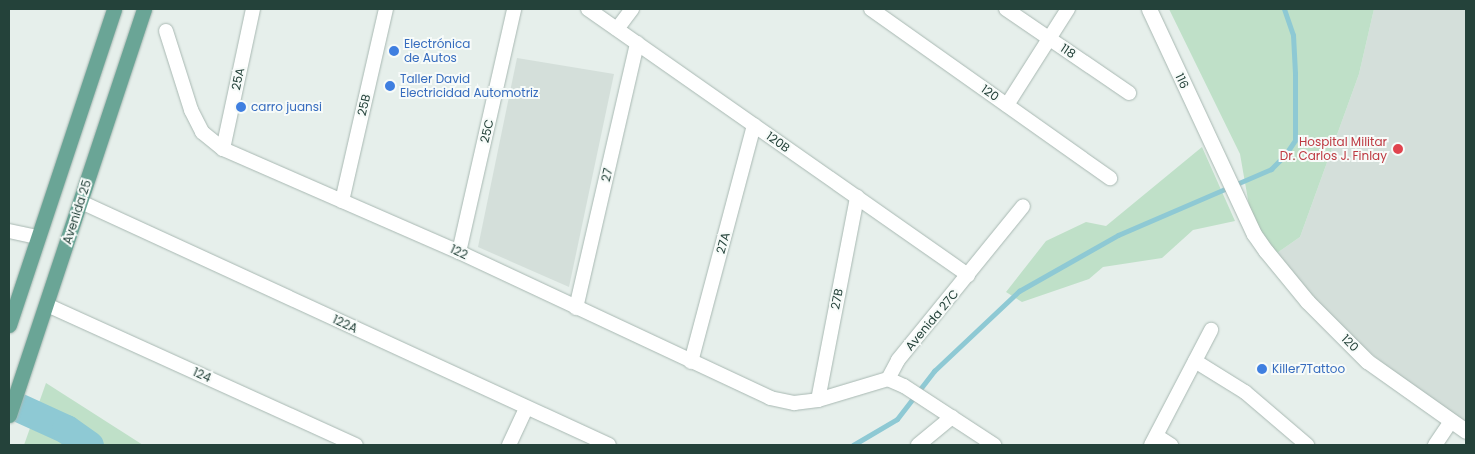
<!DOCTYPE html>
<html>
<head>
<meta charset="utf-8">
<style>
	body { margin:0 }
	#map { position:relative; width:1475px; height:454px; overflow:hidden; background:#e6efeb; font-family:Poppins,sans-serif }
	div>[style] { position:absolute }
	.built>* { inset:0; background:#d4dfda }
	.green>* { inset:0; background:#bfe0c8 }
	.stream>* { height:5px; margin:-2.5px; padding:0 2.5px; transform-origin:2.5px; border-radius:2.5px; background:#8ec9d4 }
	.river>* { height:29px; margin:-14.5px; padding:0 14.5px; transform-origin:14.5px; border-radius:14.5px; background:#8ec9d4 }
	.roads { filter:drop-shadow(0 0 1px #a8b8b2) drop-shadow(0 0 1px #a8b8b2) }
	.street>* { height:14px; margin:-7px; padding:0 7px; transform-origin:7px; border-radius:7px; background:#fff }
	.secondary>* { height:15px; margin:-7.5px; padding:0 7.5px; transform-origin:7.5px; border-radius:7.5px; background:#fff }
	.primary>* { height:15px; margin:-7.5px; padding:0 7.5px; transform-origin:7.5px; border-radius:7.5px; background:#6aa596 }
	.dots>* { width:14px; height:14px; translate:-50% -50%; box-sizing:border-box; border:2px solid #f7fbf9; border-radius:50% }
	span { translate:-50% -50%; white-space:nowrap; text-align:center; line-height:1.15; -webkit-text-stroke:4px #f7fbf9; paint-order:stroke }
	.shop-label { font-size:12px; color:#366cbe }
	.left { translate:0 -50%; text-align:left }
	.street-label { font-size:12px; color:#24423a }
	.health-label { font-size:12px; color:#be3a42 }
	.right { translate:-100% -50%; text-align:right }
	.frame { position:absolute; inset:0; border:10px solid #24423a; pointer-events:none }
</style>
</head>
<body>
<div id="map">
	<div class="built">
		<i style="clip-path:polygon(1374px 9px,1466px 9px,1466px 431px,1307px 301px,1277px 253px,1300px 237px,1359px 74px)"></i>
		<i style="clip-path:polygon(517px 58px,614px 74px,569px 287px,478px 247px)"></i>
	</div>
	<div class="green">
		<i style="clip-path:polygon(1169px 9px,1374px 9px,1359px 74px,1300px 237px,1277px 253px,1254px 234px,1240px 154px)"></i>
		<i style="clip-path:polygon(1202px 147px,1235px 221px,1193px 230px,1162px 258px,1103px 267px,1089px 279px,1022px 302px,1006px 292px,1046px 241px,1086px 222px,1106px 226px)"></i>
		<i style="clip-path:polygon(46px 383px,143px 445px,24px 445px)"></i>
	</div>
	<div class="stream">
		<i style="left:853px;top:445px;width:51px;rotate:-30.6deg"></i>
		<i style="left:897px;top:419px;width:61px;rotate:-52.4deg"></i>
		<i style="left:934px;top:371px;width:117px;rotate:-43.3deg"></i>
		<i style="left:1019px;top:291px;width:114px;rotate:-29.5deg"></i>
		<i style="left:1118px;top:235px;width:167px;rotate:-23.3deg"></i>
		<i style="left:1271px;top:169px;width:20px;rotate:-45deg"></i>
		<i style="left:1285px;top:155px;width:18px;rotate:-56deg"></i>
		<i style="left:1295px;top:140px;width:67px;rotate:-90deg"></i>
		<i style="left:1295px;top:73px;width:38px;rotate:-93deg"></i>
		<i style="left:1293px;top:35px;width:28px;rotate:-109deg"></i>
	</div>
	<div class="river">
		<i style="left:9px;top:403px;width:63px;rotate:24.5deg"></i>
		<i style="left:66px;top:429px;width:28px;rotate:35deg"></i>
	</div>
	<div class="roads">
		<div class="street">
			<i style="left:588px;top:9px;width:464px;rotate:35deg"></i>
			<i style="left:871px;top:9px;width:293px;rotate:35.3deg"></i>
			<i style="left:1006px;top:9px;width:149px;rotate:34.3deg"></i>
			<i style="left:617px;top:29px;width:25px;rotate:-53deg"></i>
			<i style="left:166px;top:31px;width:83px;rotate:72.4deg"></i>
			<i style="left:191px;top:110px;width:25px;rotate:63deg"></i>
			<i style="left:202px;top:132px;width:27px;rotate:39deg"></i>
			<i style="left:223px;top:149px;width:257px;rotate:23.6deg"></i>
			<i style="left:459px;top:252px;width:344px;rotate:25.1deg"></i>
			<i style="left:770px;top:398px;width:25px;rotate:12deg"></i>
			<i style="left:794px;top:403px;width:24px;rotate:-7deg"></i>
			<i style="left:818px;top:400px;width:73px;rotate:-16.7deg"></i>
			<i style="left:888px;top:379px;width:21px;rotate:-62deg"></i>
			<i style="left:898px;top:360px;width:198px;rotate:-50.9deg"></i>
			<i style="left:1007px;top:105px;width:114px;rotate:-57.6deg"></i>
			<i style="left:223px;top:149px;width:143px;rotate:-77.9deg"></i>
			<i style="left:342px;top:201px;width:197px;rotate:-77.1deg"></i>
			<i style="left:81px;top:202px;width:581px;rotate:24.71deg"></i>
			<i style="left:9px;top:231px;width:29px;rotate:12deg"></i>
			<i style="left:459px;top:252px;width:249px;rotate:-77.2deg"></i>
			<i style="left:47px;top:305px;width:339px;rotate:24.4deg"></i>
			<i style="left:576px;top:308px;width:272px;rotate:-77deg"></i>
			<i style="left:1195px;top:361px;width:59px;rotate:31.8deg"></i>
			<i style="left:1245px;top:392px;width:82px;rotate:40.5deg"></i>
			<i style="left:691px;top:362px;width:245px;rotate:-75.1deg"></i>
			<i style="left:888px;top:379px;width:17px;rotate:24deg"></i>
			<i style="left:904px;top:386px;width:108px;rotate:33.2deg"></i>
			<i style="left:818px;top:400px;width:207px;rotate:-79.1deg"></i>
			<i style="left:1157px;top:436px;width:17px;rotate:33deg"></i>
			<i style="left:509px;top:445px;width:40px;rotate:-65deg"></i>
			<i style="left:918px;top:445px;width:44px;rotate:-39.5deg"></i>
			<i style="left:1151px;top:445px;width:130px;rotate:-62.4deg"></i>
			<i style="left:1435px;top:445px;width:29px;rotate:-56deg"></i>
		</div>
		<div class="secondary">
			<i style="left:1149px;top:9px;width:248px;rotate:65deg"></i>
			<i style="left:1254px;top:234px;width:21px;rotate:55deg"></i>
			<i style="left:1266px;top:251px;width:65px;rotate:50.6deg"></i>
			<i style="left:1307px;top:301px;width:85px;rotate:45deg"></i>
			<i style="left:1367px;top:361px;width:121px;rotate:35.3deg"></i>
		</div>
		<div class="primary">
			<i style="left:9px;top:325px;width:333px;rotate:-71.6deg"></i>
			<i style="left:9px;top:415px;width:428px;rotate:-71.6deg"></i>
		</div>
	</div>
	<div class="dots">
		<i style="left:394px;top:51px;background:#3f7fe0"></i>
		<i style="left:390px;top:86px;background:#3f7fe0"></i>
		<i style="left:241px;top:107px;background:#3f7fe0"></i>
		<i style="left:1398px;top:149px;background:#e0444e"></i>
		<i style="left:1262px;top:369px;background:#3f7fe0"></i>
	</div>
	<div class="shop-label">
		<span class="left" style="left:404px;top:51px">Electrónica<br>de Autos</span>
		<span class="left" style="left:400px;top:86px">Taller David<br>Electricidad Automotriz</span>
		<span class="left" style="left:251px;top:107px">carro juansi</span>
		<span class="left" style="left:1272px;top:369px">Killer7Tattoo</span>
	</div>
	<div class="street-label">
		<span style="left:1068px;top:51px;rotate:34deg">118</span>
		<span style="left:238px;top:79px;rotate:-78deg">25A</span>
		<span style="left:1182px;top:81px;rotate:65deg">116</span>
		<span style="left:990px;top:93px;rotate:35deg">120</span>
		<span style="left:364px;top:105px;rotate:-77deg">25B</span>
		<span style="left:487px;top:131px;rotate:-77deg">25C</span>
		<span style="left:778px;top:142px;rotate:35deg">120B</span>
		<span style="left:607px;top:175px;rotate:-77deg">27</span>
		<span style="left:77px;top:212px;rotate:-72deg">Avenida 25</span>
		<span style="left:723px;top:243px;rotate:-75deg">27A</span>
		<span style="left:459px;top:252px;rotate:25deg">122</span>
		<span style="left:837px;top:299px;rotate:-79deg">27B</span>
		<span style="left:932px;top:320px;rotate:-50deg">Avenida 27C</span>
		<span style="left:345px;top:324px;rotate:25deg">122A</span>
		<span style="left:1350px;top:343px;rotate:45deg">120</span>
		<span style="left:202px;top:375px;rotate:24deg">124</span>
	</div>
	<div class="health-label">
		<span class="right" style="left:1387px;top:149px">Hospital Militar<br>Dr. Carlos J. Finlay</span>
	</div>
	<div class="frame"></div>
</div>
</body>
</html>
